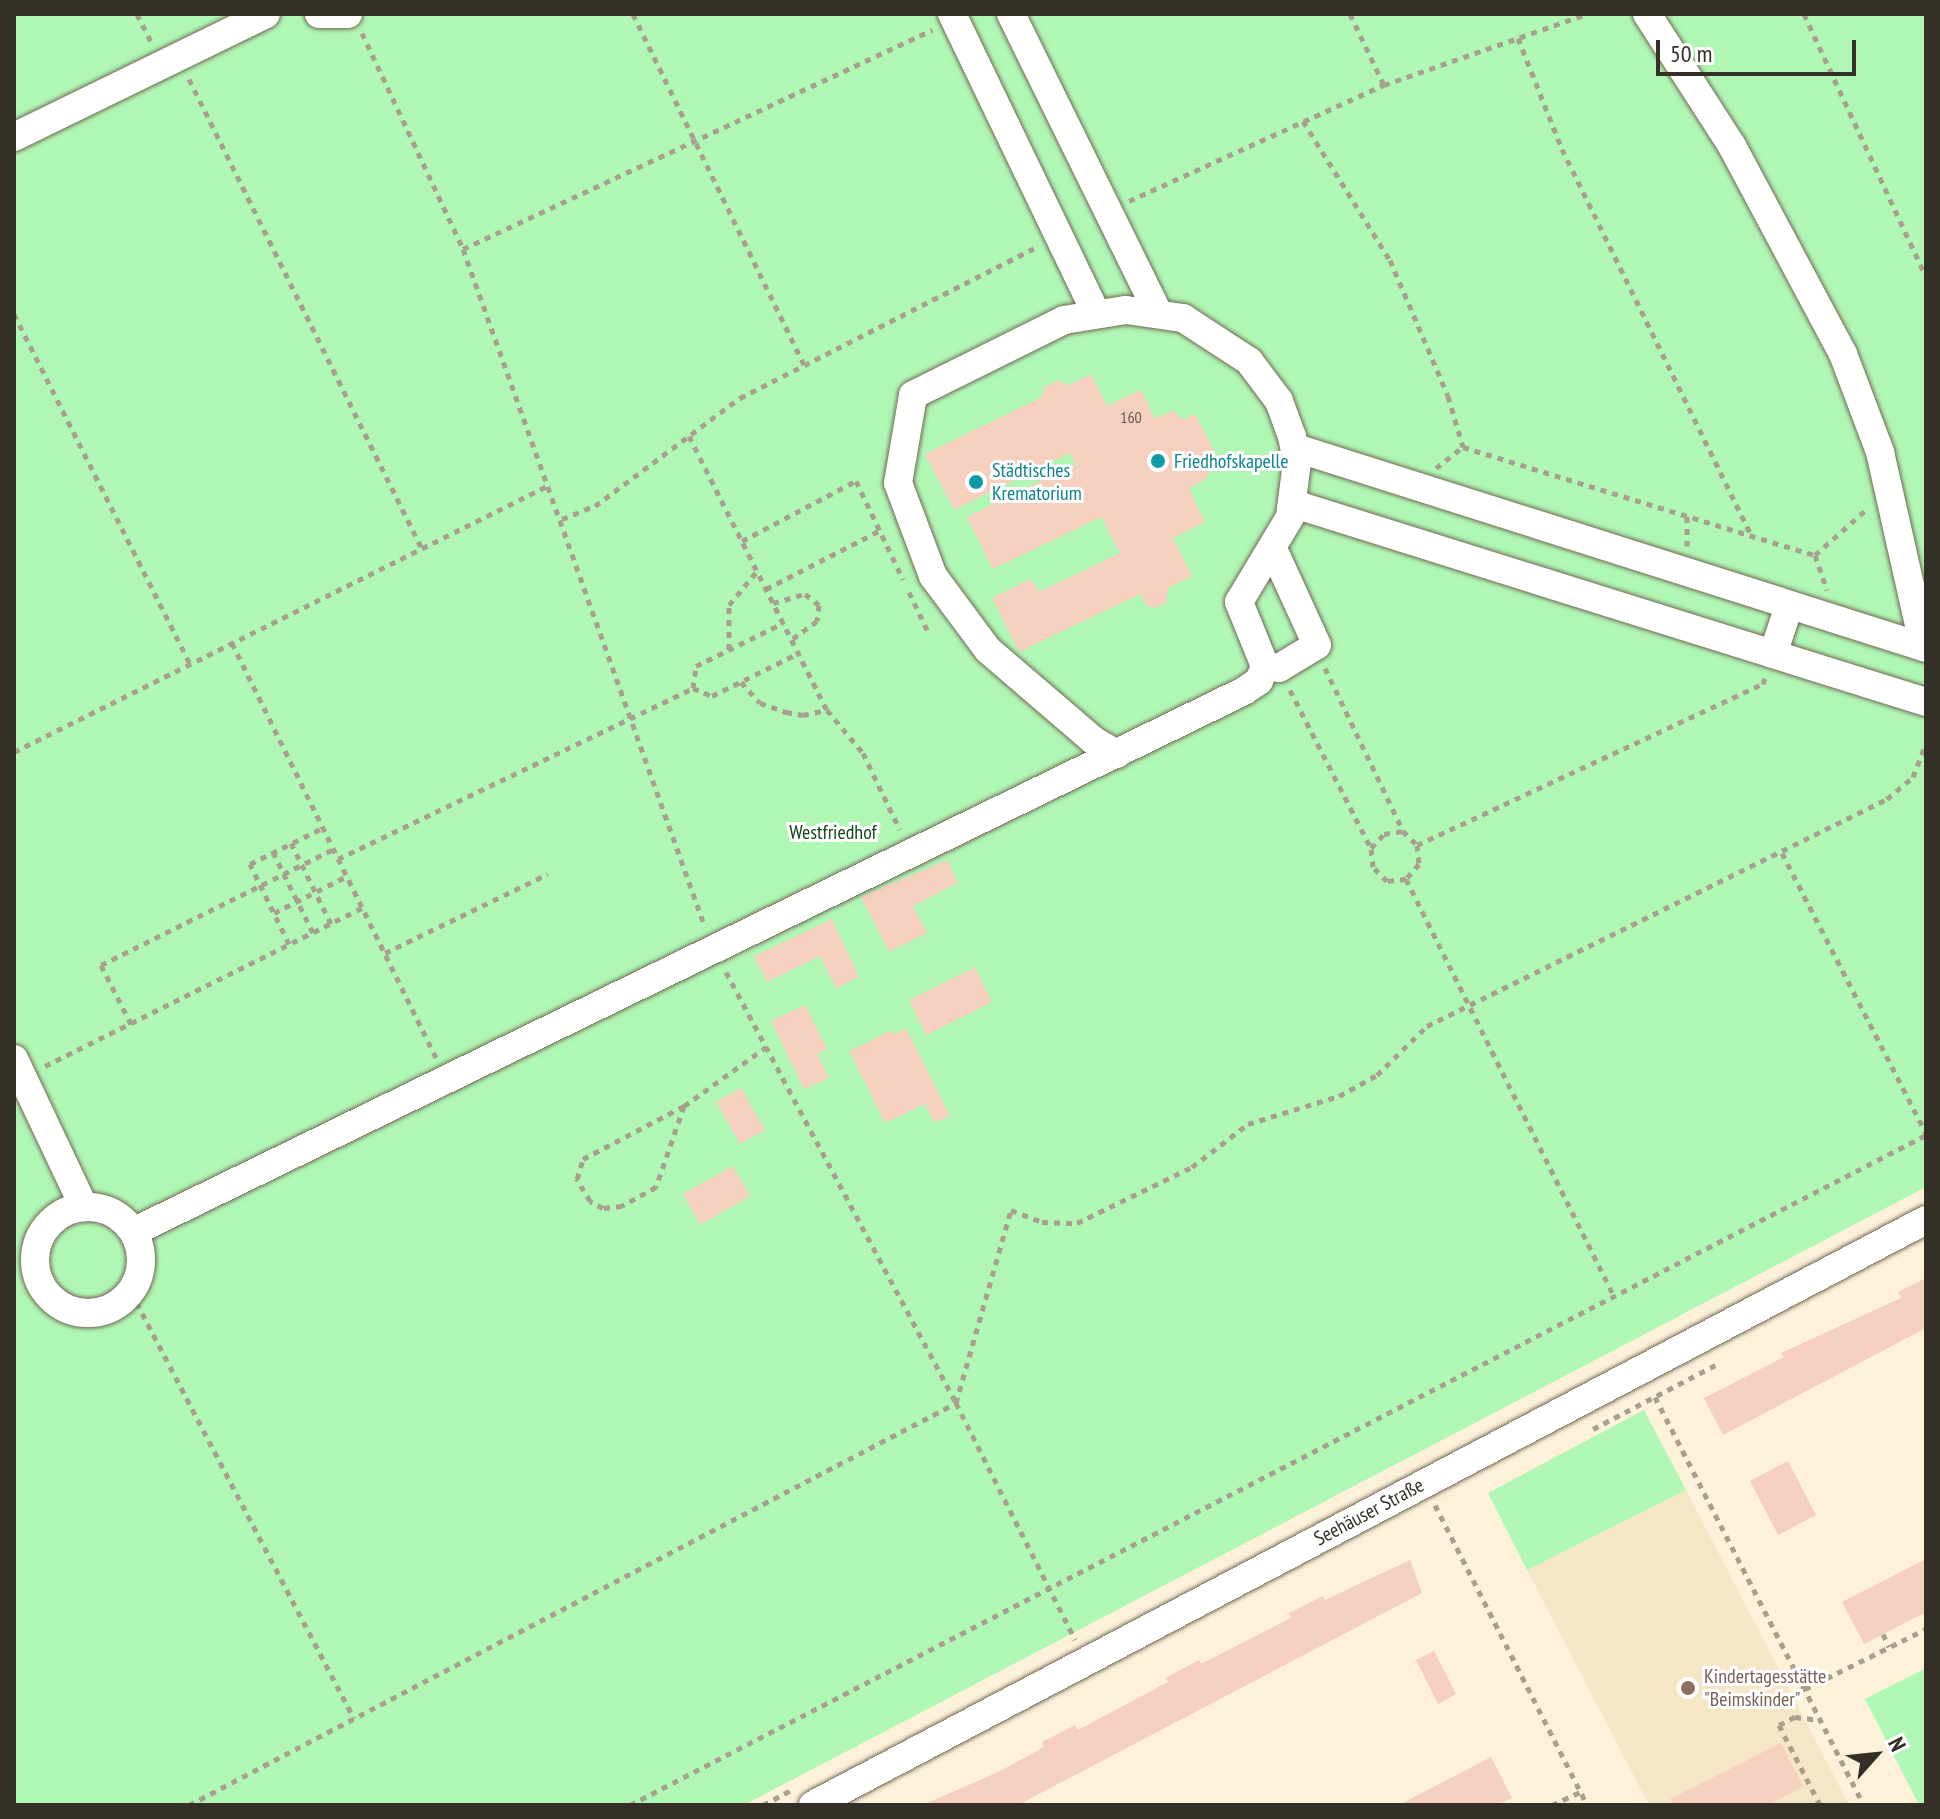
<!DOCTYPE html>
<html>
<head>
<meta charset="utf-8">
<style>
	body { margin:0 }
	#map { position:relative; width:1940px; height:1819px; overflow:hidden; background:#fdf1da; font-family:"PT Sans Narrow",sans-serif }
	div>[style] { position:absolute }
	.built>* { inset:0; background:#f5e6c8 }
	.green>* { inset:0; background:#b0f7b5 }
	.building>* { inset:0; background:#f5d0bf }
	.path>* { height:5px; margin-top:-2.5px; transform-origin:0; background:repeating-linear-gradient(90deg,#a8a08e 0 6px,transparent 0 12px) }
	.roads { filter:drop-shadow(0 0 2px #726854) drop-shadow(0 0 2px #726854) }
	.minor>* { height:28px; margin:-14px; padding:0 14px; transform-origin:14px; border-radius:14px; background:#fff }
	.minor>.ring { margin:-14px; padding:0; box-sizing:content-box; background:none; border:28px solid #fff; border-radius:50% }
	.dots>* { width:22px; height:22px; translate:-50% -50%; box-sizing:border-box; border:4px solid #fff; border-radius:50% }
	span { translate:-50% -50%; white-space:nowrap; text-align:center; line-height:1.15; -webkit-text-stroke:6px #fff; paint-order:stroke }
	.number-label { font-size:16px; color:#64584d }
	.number-label span { -webkit-text-stroke-width:0 }
	.culture-label { font-size:20px; color:#0d838f }
	.left { translate:0 -50%; text-align:left }
	.park-label { font-size:20px; color:#12461b }
	.street-label { font-size:20px; color:#343027 }
	.education-label { font-size:20px; color:#785e54 }
	.frame { position:absolute; inset:0; border:16px solid #343027; pointer-events:none }
	.north { position:absolute; left:1836px; top:1715px; width:80px; height:80px; -webkit-text-stroke:6px #fff; paint-order:stroke; rotate:63deg; font-size:22px; font-weight:700; line-height:32px; text-align:center; color:#343027 }
	.north::after { content:''; display:block; margin:auto; width:28px; height:36px; background:#343027; clip-path:polygon(50% 0,100% 100%,50% 72%,0 100%) }
	.scale { position:absolute; left:1656px; top:40px; width:200px; height:36px; box-sizing:border-box; border:4px solid #343027; border-top:0; padding-left:10px; font-size:24px; line-height:28px; white-space:nowrap; color:#343027; -webkit-text-stroke:6px #fff; paint-order:stroke }
</style>
</head>
<body>
<div id="map">
	<div class="built">
		<i style="clip-path:polygon(1686px 1490px,1849px 1805px,1649px 1805px,1527px 1570px)"></i>
	</div>
	<div class="green">
		<i style="clip-path:polygon(14px 14px,1926px 14px,1926px 1187px,744px 1805px,14px 1805px)"></i>
		<i style="clip-path:polygon(1644px 1410px,1686px 1490px,1527px 1570px,1488px 1493px)"></i>
		<i style="clip-path:polygon(1926px 1668px,1926px 1805px,1919px 1805px,1865px 1699px)"></i>
	</div>
	<div class="building">
		<i style="clip-path:polygon(1091px 374px,1107px 406px,1141px 390px,1155px 419px,1173px 410px,1184px 420px,1195px 414px,1218px 458px,1205px 464px,1209px 473px,1205px 480px,1189px 488px,1205px 522px,1173px 538px,1192px 576px,1168px 588px,1166px 603px,1155px 608px,1146px 605px,1140px 594px,1019px 652px,992px 598px,1031px 579px,1039px 592px,1120px 553px,1101px 517px,993px 569px,967px 517px,1075px 464px,1070px 453px,954px 510px,925px 454px,1042px 397px,1044px 387px,1059px 380px,1067px 386px)"></i>
		<i style="clip-path:polygon(947px 860px,958px 883px,913px 906px,927px 933px,889px 952px,861px 897px)"></i>
		<i style="clip-path:polygon(832px 919px,859px 977px,836px 988px,820px 956px,767px 982px,754px 956px)"></i>
		<i style="clip-path:polygon(975px 967px,992px 1002px,926px 1035px,909px 1000px)"></i>
		<i style="clip-path:polygon(805px 1005px,827px 1049px,817px 1054px,829px 1078px,804px 1089px,771px 1021px)"></i>
		<i style="clip-path:polygon(906px 1028px,950px 1116px,935px 1123px,925px 1104px,885px 1123px,849px 1051px,892px 1030px,894px 1035px)"></i>
		<i style="clip-path:polygon(741px 1088px,765px 1130px,740px 1144px,716px 1102px)"></i>
		<i style="clip-path:polygon(733px 1166px,750px 1196px,700px 1225px,683px 1194px)"></i>
		<i style="clip-path:polygon(1926px 1278px,1926px 1328px,1723px 1435px,1704px 1398px,1784px 1357px,1781px 1353px,1901px 1298px,1898px 1292px)"></i>
		<i style="clip-path:polygon(1788px 1461px,1816px 1515px,1778px 1535px,1750px 1481px)"></i>
		<i style="clip-path:polygon(1926px 1559px,1926px 1612px,1864px 1644px,1842px 1602px)"></i>
		<i style="clip-path:polygon(1410px 1560px,1422px 1593px,1018px 1805px,923px 1805px,1000px 1771px,1044px 1747px,1042px 1742px,1075px 1725px,1078px 1730px,1168px 1682px,1165px 1678px,1199px 1660px,1201px 1664px,1291px 1618px,1289px 1613px,1323px 1596px,1325px 1600px)"></i>
		<i style="clip-path:polygon(1434px 1651px,1456px 1694px,1438px 1704px,1416px 1660px)"></i>
		<i style="clip-path:polygon(1781px 1743px,1803px 1786px,1769px 1805px,1674px 1805px,1670px 1799px)"></i>
		<i style="clip-path:polygon(1491px 1757px,1512px 1798px,1497px 1805px,1399px 1805px)"></i>
	</div>
	<div class="path">
		<i style="left:137px;top:14px;width:31px;rotate:63deg"></i>
		<i style="left:633px;top:14px;width:390px;rotate:64deg"></i>
		<i style="left:1350px;top:14px;width:79px;rotate:64.4deg"></i>
		<i style="left:1804px;top:14px;width:290px;rotate:65.1deg"></i>
		<i style="left:362px;top:33px;width:238px;rotate:64.9deg"></i>
		<i style="left:463px;top:249px;width:720px;rotate:70.36deg"></i>
		<i style="left:1518px;top:38px;width:119px;rotate:68.4deg"></i>
		<i style="left:1562px;top:149px;width:430px;rotate:63.9deg"></i>
		<i style="left:189px;top:79px;width:525px;rotate:63.63deg"></i>
		<i style="left:1303px;top:121px;width:164px;rotate:58deg"></i>
		<i style="left:1390px;top:260px;width:148px;rotate:66.9deg"></i>
		<i style="left:1448px;top:396px;width:53px;rotate:73.6deg"></i>
		<i style="left:1463px;top:447px;width:368px;rotate:17.1deg"></i>
		<i style="left:1815px;top:555px;width:37px;rotate:71deg"></i>
		<i style="left:1129px;top:201px;width:280px;rotate:-24.5deg"></i>
		<i style="left:1384px;top:85px;width:215px;rotate:-19.3deg"></i>
		<i style="left:463px;top:249px;width:518px;rotate:-25.03deg"></i>
		<i style="left:14px;top:314px;width:392px;rotate:63.3deg"></i>
		<i style="left:689px;top:436px;width:307px;rotate:63.3deg"></i>
		<i style="left:827px;top:710px;width:56px;rotate:50.1deg"></i>
		<i style="left:863px;top:753px;width:85px;rotate:64.3deg"></i>
		<i style="left:1436px;top:468px;width:34px;rotate:-38deg"></i>
		<i style="left:562px;top:519px;width:35px;rotate:-22deg"></i>
		<i style="left:595px;top:506px;width:181px;rotate:-36.7deg"></i>
		<i style="left:740px;top:398px;width:335px;rotate:-27deg"></i>
		<i style="left:742px;top:541px;width:129px;rotate:-27.8deg"></i>
		<i style="left:856px;top:481px;width:109px;rotate:64.4deg"></i>
		<i style="left:1687px;top:546px;width:31px;rotate:-90deg"></i>
		<i style="left:1815px;top:555px;width:71px;rotate:-41.6deg"></i>
		<i style="left:766px;top:589px;width:127px;rotate:-27.2deg"></i>
		<i style="left:909px;top:592px;width:47px;rotate:64.5deg"></i>
		<i style="left:773px;top:603px;width:33px;rotate:-16deg"></i>
		<i style="left:805px;top:594px;width:18px;rotate:38deg"></i>
		<i style="left:819px;top:605px;width:16px;rotate:97deg"></i>
		<i style="left:817px;top:621px;width:31px;rotate:144deg"></i>
		<i style="left:232px;top:643px;width:464px;rotate:63.8deg"></i>
		<i style="left:729px;top:650px;width:45px;rotate:-90deg"></i>
		<i style="left:729px;top:605px;width:44px;rotate:-50.5deg"></i>
		<i style="left:1325px;top:668px;width:181px;rotate:64.4deg"></i>
		<i style="left:1403px;top:831px;width:20px;rotate:45deg"></i>
		<i style="left:1417px;top:845px;width:19px;rotate:84deg"></i>
		<i style="left:1419px;top:864px;width:20px;rotate:131deg"></i>
		<i style="left:1406px;top:879px;width:19px;rotate:174deg"></i>
		<i style="left:1387px;top:881px;width:20px;rotate:-135deg"></i>
		<i style="left:1373px;top:867px;width:19px;rotate:-96deg"></i>
		<i style="left:1371px;top:848px;width:19px;rotate:-47deg"></i>
		<i style="left:1384px;top:834px;width:19px;rotate:-9deg"></i>
		<i style="left:741px;top:682px;width:28px;rotate:48deg"></i>
		<i style="left:760px;top:703px;width:28px;rotate:19deg"></i>
		<i style="left:786px;top:712px;width:17px;rotate:10deg"></i>
		<i style="left:803px;top:715px;width:25px;rotate:-12deg"></i>
		<i style="left:693px;top:688px;width:21px;rotate:23deg"></i>
		<i style="left:712px;top:696px;width:97px;rotate:-26.3deg"></i>
		<i style="left:1290px;top:690px;width:178px;rotate:62.9deg"></i>
		<i style="left:14px;top:752px;width:600px;rotate:-26.52deg"></i>
		<i style="left:291px;top:843px;width:90px;rotate:63.7deg"></i>
		<i style="left:1417px;top:845px;width:382px;rotate:-25deg"></i>
		<i style="left:1763px;top:684px;width:6px;rotate:-72deg"></i>
		<i style="left:273px;top:852px;width:90px;rotate:63.7deg"></i>
		<i style="left:1782px;top:853px;width:315px;rotate:62.8deg"></i>
		<i style="left:338px;top:859px;width:394px;rotate:-25.7deg"></i>
		<i style="left:693px;top:688px;width:22px;rotate:-82deg"></i>
		<i style="left:696px;top:666px;width:97px;rotate:-26.3deg"></i>
		<i style="left:1406px;top:879px;width:464px;rotate:63.5deg"></i>
		<i style="left:274px;top:913px;width:82px;rotate:-26.9deg"></i>
		<i style="left:289px;top:944px;width:89px;rotate:-116deg"></i>
		<i style="left:250px;top:864px;width:81px;rotate:-26.3deg"></i>
		<i style="left:385px;top:953px;width:181px;rotate:-25.9deg"></i>
		<i style="left:726px;top:972px;width:489px;rotate:61.9deg"></i>
		<i style="left:956px;top:1403px;width:265px;rotate:63.3deg"></i>
		<i style="left:131px;top:1024px;width:66px;rotate:-117deg"></i>
		<i style="left:101px;top:965px;width:260px;rotate:-26.5deg"></i>
		<i style="left:45px;top:1066px;width:354px;rotate:-26.5deg"></i>
		<i style="left:684px;top:1106px;width:86px;rotate:109.1deg"></i>
		<i style="left:656px;top:1187px;width:39px;rotate:151deg"></i>
		<i style="left:622px;top:1206px;width:19px;rotate:174deg"></i>
		<i style="left:603px;top:1208px;width:15px;rotate:-152deg"></i>
		<i style="left:590px;top:1201px;width:26px;rotate:-121deg"></i>
		<i style="left:577px;top:1179px;width:21px;rotate:-73deg"></i>
		<i style="left:583px;top:1159px;width:114px;rotate:-27.7deg"></i>
		<i style="left:684px;top:1106px;width:101px;rotate:-35.7deg"></i>
		<i style="left:131px;top:1292px;width:481px;rotate:62.4deg"></i>
		<i style="left:1655px;top:1397px;width:458px;rotate:62.9deg"></i>
		<i style="left:1593px;top:1429px;width:142px;rotate:-27.6deg"></i>
		<i style="left:1435px;top:1505px;width:336px;rotate:63.1deg"></i>
		<i style="left:1883px;top:1634px;width:14px;rotate:65deg"></i>
		<i style="left:1805px;top:1689px;width:135px;rotate:-26.4deg"></i>
		<i style="left:189px;top:1805px;width:866px;rotate:-27.66deg"></i>
		<i style="left:956px;top:1403px;width:201px;rotate:-74.1deg"></i>
		<i style="left:1011px;top:1210px;width:33px;rotate:21deg"></i>
		<i style="left:1042px;top:1222px;width:35px;rotate:2deg"></i>
		<i style="left:1077px;top:1223px;width:128px;rotate:-26deg"></i>
		<i style="left:1192px;top:1167px;width:71px;rotate:-37.5deg"></i>
		<i style="left:1248px;top:1124px;width:95px;rotate:-17.1deg"></i>
		<i style="left:1339px;top:1096px;width:43px;rotate:-28.9deg"></i>
		<i style="left:1377px;top:1075px;width:70px;rotate:-44.4deg"></i>
		<i style="left:1427px;top:1026px;width:513px;rotate:-26.27deg"></i>
		<i style="left:1887px;top:799px;width:34px;rotate:-40deg"></i>
		<i style="left:1913px;top:777px;width:36px;rotate:-69deg"></i>
		<i style="left:630px;top:1805px;width:1459px;rotate:-27.34deg"></i>
		<i style="left:763px;top:1805px;width:32px;rotate:-28deg"></i>
		<i style="left:1552px;top:1805px;width:31px;rotate:-25deg"></i>
		<i style="left:1820px;top:1805px;width:90px;rotate:-117.1deg"></i>
		<i style="left:1779px;top:1725px;width:18px;rotate:-27deg"></i>
		<i style="left:1795px;top:1717px;width:25px;rotate:7deg"></i>
	</div>
	<div class="roads">
		<div class="minor">
			<i style="left:319px;top:14px;width:29px"></i>
			<i style="left:952px;top:14px;width:332px;rotate:64.3deg"></i>
			<i style="left:1011px;top:14px;width:331px;rotate:63.8deg"></i>
			<i style="left:1647px;top:14px;width:157px;rotate:57.2deg"></i>
			<i style="left:1732px;top:146px;width:236px;rotate:61.9deg"></i>
			<i style="left:1843px;top:354px;width:105px;rotate:69.3deg"></i>
			<i style="left:1880px;top:452px;width:200px;rotate:77.3deg"></i>
			<i style="left:14px;top:137px;width:280px;rotate:-26deg"></i>
			<i style="left:1296px;top:448px;width:661px;rotate:17.61deg"></i>
			<i style="left:1294px;top:504px;width:662px;rotate:17.4deg"></i>
			<i style="left:1773px;top:654px;width:51px;rotate:-71.6deg"></i>
			<i style="left:1117px;top:754px;width:28px;rotate:-150deg"></i>
			<i style="left:1093px;top:740px;width:138px;rotate:-139.4deg"></i>
			<i style="left:988px;top:650px;width:92px;rotate:-126.6deg"></i>
			<i style="left:933px;top:576px;width:99px;rotate:-110.6deg"></i>
			<i style="left:898px;top:483px;width:89px;rotate:-80.3deg"></i>
			<i style="left:913px;top:395px;width:169px;rotate:-26.4deg"></i>
			<i style="left:1064px;top:320px;width:63px;rotate:-9.2deg"></i>
			<i style="left:1126px;top:310px;width:58px;rotate:8deg"></i>
			<i style="left:1183px;top:318px;width:79px;rotate:33.1deg"></i>
			<i style="left:1249px;top:361px;width:50px;rotate:53.1deg"></i>
			<i style="left:1279px;top:401px;width:37px;rotate:70deg"></i>
			<i style="left:1292px;top:436px;width:26px;rotate:79deg"></i>
			<i style="left:1297px;top:462px;width:55px;rotate:97.3deg"></i>
			<i style="left:1290px;top:517px;width:99px;rotate:121deg"></i>
			<i style="left:1239px;top:602px;width:69px;rotate:67.9deg"></i>
			<i style="left:1265px;top:666px;width:14px;rotate:8deg"></i>
			<i style="left:1279px;top:668px;width:44px;rotate:-31.2deg"></i>
			<i style="left:1317px;top:645px;width:103px;rotate:-114.6deg"></i>
			<i style="left:14px;top:1059px;width:164px;rotate:64.7deg"></i>
			<i class="ring" style="left:35px;top:1207px;width:78px;height:78px"></i>
			<i style="left:133px;top:1232px;width:1236px;rotate:-25.96deg"></i>
			<i style="left:1244px;top:691px;width:18px;rotate:-34deg"></i>
			<i style="left:1259px;top:681px;width:16px;rotate:-68deg"></i>
			<i style="left:813px;top:1805px;width:1257px;rotate:-27.73deg"></i>
		</div>
	</div>
	<div class="dots">
		<i style="left:1158px;top:461px;background:#0f9aa8"></i>
		<i style="left:976px;top:482px;background:#0f9aa8"></i>
		<i style="left:1688px;top:1688px;background:#8d6e63"></i>
	</div>
	<div class="number-label">
		<span style="left:1131px;top:417px">160</span>
	</div>
	<div class="culture-label">
		<span class="left" style="left:1174px;top:461px">Friedhofskapelle</span>
		<span class="left" style="left:992px;top:482px">Städtisches<br>Krematorium</span>
	</div>
	<div class="park-label">
		<span style="left:833px;top:832px">Westfriedhof</span>
	</div>
	<div class="street-label">
		<span style="left:1369px;top:1512px;rotate:-28deg">Seehäuser Straße</span>
	</div>
	<div class="education-label">
		<span class="left" style="left:1704px;top:1688px">Kindertagesstätte<br>"Beimskinder"</span>
	</div>
	<div class="frame"></div>
	<div class="north">N</div>
	<div class="scale">50 m</div>
</div>
</body>
</html>
